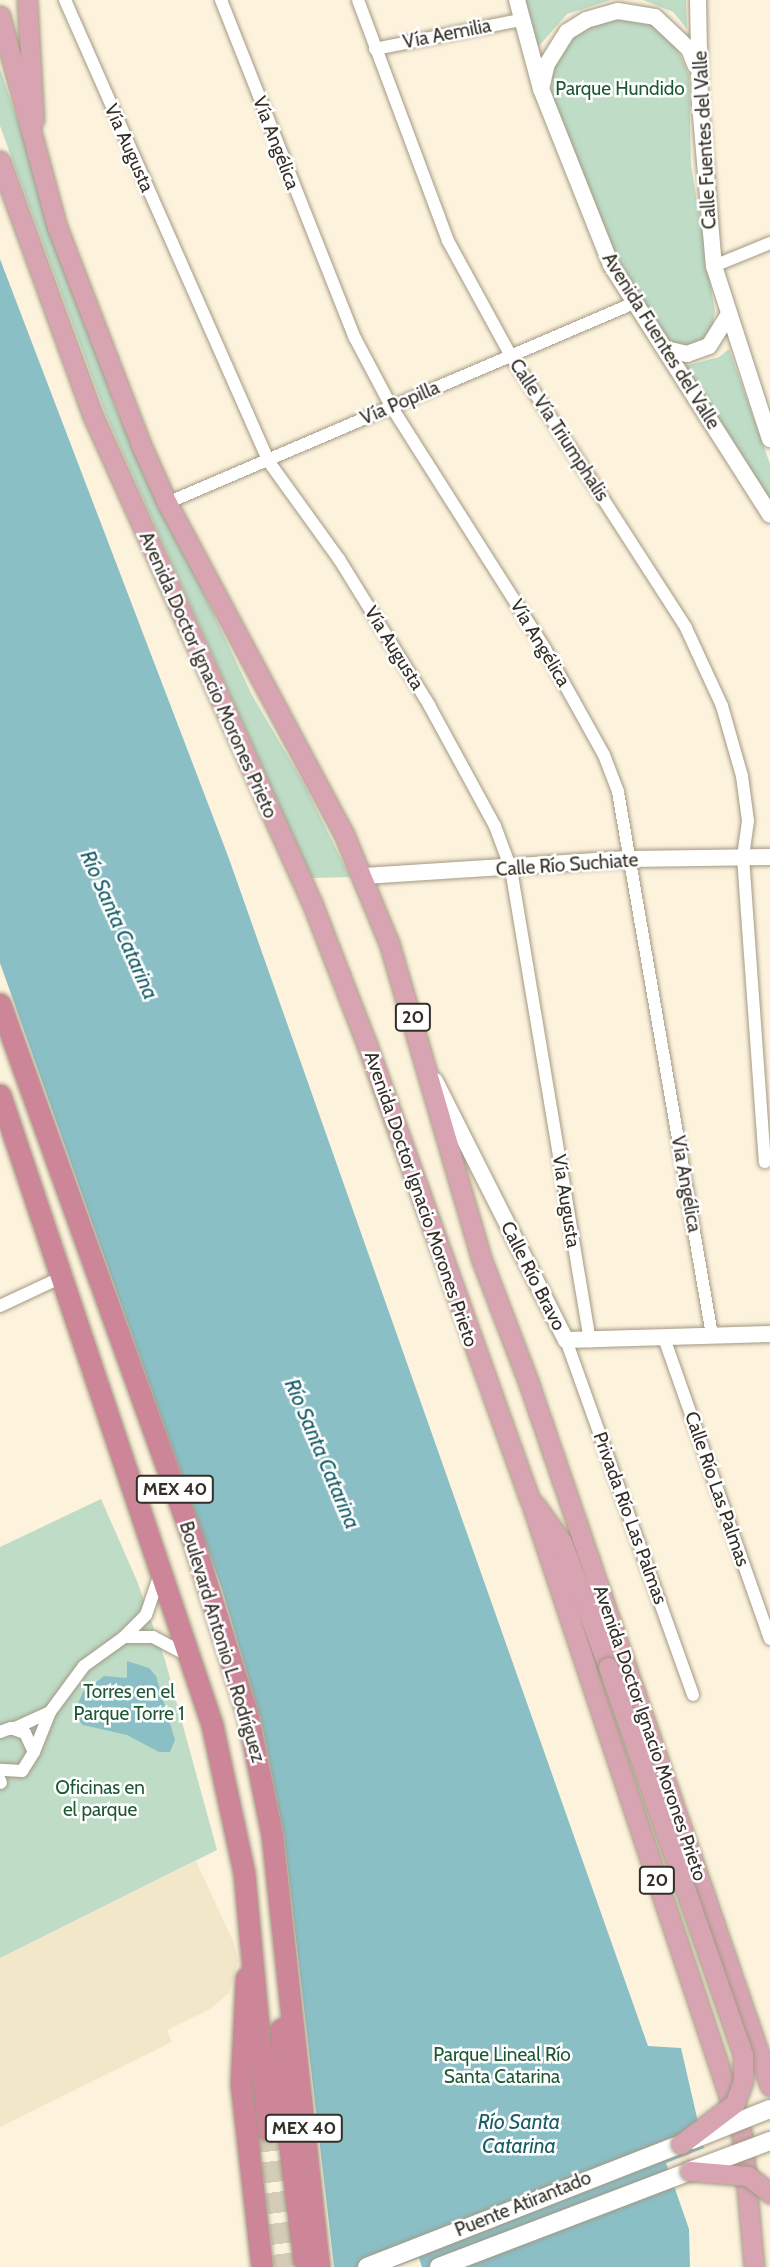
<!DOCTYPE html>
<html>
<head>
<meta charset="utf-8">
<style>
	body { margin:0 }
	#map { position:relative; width:770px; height:2267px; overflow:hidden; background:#fdf3dc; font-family:Cabin,sans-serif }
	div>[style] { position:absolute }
	.built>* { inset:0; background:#f3e7ca }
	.green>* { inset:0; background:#bedcc6 }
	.water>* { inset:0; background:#8bbfc6 }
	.trunk-tunnel>* { height:21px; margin-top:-10.5px; transform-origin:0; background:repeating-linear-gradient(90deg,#d5ccb8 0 21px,transparent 0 31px) }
	.roads { filter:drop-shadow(0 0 2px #a29984) drop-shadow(0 0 2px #a29984) }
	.minor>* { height:12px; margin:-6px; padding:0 6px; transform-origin:6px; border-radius:6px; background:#fff }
	.tertiary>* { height:16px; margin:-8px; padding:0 8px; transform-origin:8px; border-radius:8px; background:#fff }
	.secondary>* { height:18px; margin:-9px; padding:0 9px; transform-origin:9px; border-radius:9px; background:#fff }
	.primary>* { height:19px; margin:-9.5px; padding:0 9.5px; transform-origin:9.5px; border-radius:9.5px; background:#d9a4b2 }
	.trunk>* { height:21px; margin:-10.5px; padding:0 10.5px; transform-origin:10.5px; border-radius:10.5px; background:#cc8698 }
	.bridges { filter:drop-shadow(0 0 2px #a29984) drop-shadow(0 0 2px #a29984) }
	.secondary-bridge>* { height:18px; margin:-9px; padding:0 9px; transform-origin:9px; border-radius:9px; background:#fff }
	.primary-bridge>* { height:19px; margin:-9.5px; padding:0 9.5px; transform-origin:9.5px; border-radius:9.5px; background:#d9a4b2 }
	span { translate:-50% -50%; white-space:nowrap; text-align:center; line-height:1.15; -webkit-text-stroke:5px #fff; paint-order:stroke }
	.shield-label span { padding:2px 5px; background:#fff; border:2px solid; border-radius:5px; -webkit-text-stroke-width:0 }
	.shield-label { font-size:18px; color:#332f26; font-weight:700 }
	.street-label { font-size:19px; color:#332f26 }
	.park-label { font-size:19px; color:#1d5834 }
	.water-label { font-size:21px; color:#175e67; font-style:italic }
</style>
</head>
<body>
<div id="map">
	<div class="built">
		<i style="clip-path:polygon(196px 1861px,234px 1943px,238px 1961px,229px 1993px,210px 2009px,167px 2030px,172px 2042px,0 2127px,0 1958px)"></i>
	</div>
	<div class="green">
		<i style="clip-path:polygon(524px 0,611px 0,567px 14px,538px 47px)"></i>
		<i style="clip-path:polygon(643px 0,686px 0,687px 29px,673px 12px)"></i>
		<i style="clip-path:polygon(619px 16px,650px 24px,676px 46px,689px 75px,691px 165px,715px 312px,710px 337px,685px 350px,667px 340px,615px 264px,566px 143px,551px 91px,553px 64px,580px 29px)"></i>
		<i style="clip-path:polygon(0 69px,116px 409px,252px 695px,304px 784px,350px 877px,312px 878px,106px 415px,0 126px)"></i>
		<i style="clip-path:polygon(729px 349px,770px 464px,770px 501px,685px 366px,719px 357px)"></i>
		<i style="clip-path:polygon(101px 1499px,137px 1581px,165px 1660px,217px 1850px,0 1958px,0 1547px)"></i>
	</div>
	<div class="water">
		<i style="clip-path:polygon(0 259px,228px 856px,648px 2046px,681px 2048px,704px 2148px,666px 2163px,689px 2229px,690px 2267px,422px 2267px,419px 2258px,394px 2267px,334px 2267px,284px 1836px,261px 1720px,221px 1586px,0 963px)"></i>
		<i style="clip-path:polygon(127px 1661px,149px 1668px,156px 1676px,175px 1740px,170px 1752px,159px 1752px,127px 1735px,83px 1725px,73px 1715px,83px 1692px,104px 1676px,127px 1678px)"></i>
	</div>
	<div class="trunk-tunnel">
		<i style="left:268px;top:2130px;width:138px;rotate:82.9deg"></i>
	</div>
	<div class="roads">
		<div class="minor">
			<i style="left:65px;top:0;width:505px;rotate:66.18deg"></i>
			<i style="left:269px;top:462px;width:120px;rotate:54.2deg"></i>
			<i style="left:339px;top:559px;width:172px;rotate:58.3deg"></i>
			<i style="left:429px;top:705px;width:138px;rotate:61.4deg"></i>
			<i style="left:495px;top:826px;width:46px;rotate:69.6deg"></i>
			<i style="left:511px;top:869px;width:479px;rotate:80.5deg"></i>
			<i style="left:221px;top:0;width:364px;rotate:68.4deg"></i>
			<i style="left:355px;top:338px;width:77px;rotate:62.1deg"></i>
			<i style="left:391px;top:406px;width:288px;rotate:57.6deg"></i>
			<i style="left:545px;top:649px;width:121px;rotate:60.9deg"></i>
			<i style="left:604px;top:755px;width:40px;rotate:69deg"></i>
			<i style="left:618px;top:792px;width:551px;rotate:80.18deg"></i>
			<i style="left:358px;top:0;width:257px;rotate:69.5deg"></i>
			<i style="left:448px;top:241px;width:131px;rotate:61.3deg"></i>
			<i style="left:511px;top:356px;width:323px;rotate:57.2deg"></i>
			<i style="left:686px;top:628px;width:86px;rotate:65.2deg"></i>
			<i style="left:722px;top:706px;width:73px;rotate:74.1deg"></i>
			<i style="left:742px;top:776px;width:45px;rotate:82.4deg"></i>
			<i style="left:748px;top:821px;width:36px;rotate:98deg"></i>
			<i style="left:743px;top:857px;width:306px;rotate:85.9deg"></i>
			<i style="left:375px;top:49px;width:148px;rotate:-11.3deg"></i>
			<i style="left:714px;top:266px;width:61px;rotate:-22.3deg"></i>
			<i style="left:167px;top:503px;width:508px;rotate:-23.18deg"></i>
			<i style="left:0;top:1306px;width:68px;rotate:-25.1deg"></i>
			<i style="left:664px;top:1338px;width:319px;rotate:70.6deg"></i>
			<i style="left:566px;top:1340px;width:377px;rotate:70.3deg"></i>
			<i style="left:124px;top:1637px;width:29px"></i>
			<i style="left:153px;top:1637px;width:41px;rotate:27.8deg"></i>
			<i style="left:13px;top:1729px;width:41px;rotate:-24.7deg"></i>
			<i style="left:0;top:1732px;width:12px;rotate:-20deg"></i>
			<i style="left:11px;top:1728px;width:15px;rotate:20deg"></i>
			<i style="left:25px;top:1733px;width:21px;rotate:65deg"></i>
			<i style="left:34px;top:1752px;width:22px;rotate:122deg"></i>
			<i style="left:22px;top:1771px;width:22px;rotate:-177deg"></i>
			<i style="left:34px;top:1752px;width:43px;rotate:-68.2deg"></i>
			<i style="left:50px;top:1712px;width:57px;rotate:-53.5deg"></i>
			<i style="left:84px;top:1666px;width:49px;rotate:-35.9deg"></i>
			<i style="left:124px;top:1637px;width:31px;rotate:-45deg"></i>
			<i style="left:146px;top:1615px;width:40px;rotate:-71.1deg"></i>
			<i style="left:0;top:1780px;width:3px;rotate:72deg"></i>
		</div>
		<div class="tertiary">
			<i style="left:517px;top:0;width:92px;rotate:74.9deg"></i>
			<i style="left:541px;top:89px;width:189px;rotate:68.3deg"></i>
			<i style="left:611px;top:265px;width:296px;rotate:57.5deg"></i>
			<i style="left:698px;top:0;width:104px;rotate:88.9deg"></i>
			<i style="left:700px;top:104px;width:163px;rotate:85.1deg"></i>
			<i style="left:714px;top:266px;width:182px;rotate:72.1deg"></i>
			<i style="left:541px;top:89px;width:26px;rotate:-77deg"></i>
			<i style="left:547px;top:64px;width:38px;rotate:-58deg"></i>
			<i style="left:567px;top:32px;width:22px;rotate:-32deg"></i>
			<i style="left:586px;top:20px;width:33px;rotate:-16deg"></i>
			<i style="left:618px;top:11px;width:37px;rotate:9deg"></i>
			<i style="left:655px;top:17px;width:47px;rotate:43.3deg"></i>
			<i style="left:689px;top:49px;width:18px;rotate:68deg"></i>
			<i style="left:666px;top:349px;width:22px;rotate:13deg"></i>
			<i style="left:687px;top:354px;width:23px;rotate:-20deg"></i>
			<i style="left:709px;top:346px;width:36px;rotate:-58deg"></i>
			<i style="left:364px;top:876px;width:267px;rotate:-3.7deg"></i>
			<i style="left:630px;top:859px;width:140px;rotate:-0.8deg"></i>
			<i style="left:435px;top:1081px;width:290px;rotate:63.2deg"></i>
			<i style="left:566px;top:1340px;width:204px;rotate:-1.7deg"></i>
		</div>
		<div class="secondary">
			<i style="left:367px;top:2267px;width:337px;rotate:-21.4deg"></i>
			<i style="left:439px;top:2267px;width:269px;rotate:-20.9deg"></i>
		</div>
		<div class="primary">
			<i style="left:27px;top:0;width:120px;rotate:86.7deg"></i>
			<i style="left:0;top:16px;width:219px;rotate:74.9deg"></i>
			<i style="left:57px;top:227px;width:234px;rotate:68.9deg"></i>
			<i style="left:141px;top:445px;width:64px;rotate:65.9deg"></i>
			<i style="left:167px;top:503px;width:378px;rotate:61.9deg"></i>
			<i style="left:345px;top:837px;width:115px;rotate:67.5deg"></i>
			<i style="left:389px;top:943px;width:328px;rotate:73.7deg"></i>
			<i style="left:481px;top:1258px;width:135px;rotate:69.1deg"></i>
			<i style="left:529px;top:1384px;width:742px;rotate:71.05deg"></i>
			<i style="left:0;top:161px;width:269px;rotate:70deg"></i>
			<i style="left:92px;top:414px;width:536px;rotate:65.78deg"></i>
			<i style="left:312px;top:903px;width:152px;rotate:68.8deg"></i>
			<i style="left:367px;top:1045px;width:482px;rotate:70.3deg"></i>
			<i style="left:530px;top:1499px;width:670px;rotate:71.57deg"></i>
			<i style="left:742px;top:2135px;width:133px;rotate:84.8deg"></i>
			<i style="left:535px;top:1505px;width:46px;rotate:53.9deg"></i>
			<i style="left:562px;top:1542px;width:133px;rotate:69.8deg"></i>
		</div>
		<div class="trunk">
			<i style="left:0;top:1004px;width:570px;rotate:70.2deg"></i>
			<i style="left:193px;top:1540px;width:185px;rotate:72.7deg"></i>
			<i style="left:248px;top:1717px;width:120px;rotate:78.5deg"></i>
			<i style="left:272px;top:1835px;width:435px;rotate:83.8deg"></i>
			<i style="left:0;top:1095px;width:665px;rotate:71.4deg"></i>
			<i style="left:212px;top:1725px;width:151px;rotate:77.8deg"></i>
			<i style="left:244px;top:1873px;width:258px;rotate:84.7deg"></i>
			<i style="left:246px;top:1978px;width:106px;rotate:92.7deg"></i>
			<i style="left:241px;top:2084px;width:184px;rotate:83.5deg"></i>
			<i style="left:281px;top:2029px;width:74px;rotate:87.7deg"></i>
			<i style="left:284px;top:2103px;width:159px;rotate:82.8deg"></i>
		</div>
	</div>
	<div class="bridges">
		<div class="secondary-bridge">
			<i style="left:692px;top:2140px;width:84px;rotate:-21.7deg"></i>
			<i style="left:690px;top:2171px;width:85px;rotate:-20.6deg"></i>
		</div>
		<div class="primary-bridge">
			<i style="left:608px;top:1667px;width:411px;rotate:70.8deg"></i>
			<i style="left:743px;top:2055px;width:26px;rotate:90deg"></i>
			<i style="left:743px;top:2081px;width:23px;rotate:110deg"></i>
			<i style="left:735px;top:2103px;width:68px;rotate:142.8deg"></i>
			<i style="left:690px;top:2171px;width:58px;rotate:4.9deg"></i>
			<i style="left:748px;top:2176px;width:28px;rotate:38deg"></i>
		</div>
	</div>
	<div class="shield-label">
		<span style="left:413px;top:1017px">20</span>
		<span style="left:175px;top:1489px">MEX 40</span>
		<span style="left:657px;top:1880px">20</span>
		<span style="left:304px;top:2128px">MEX 40</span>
	</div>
	<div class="street-label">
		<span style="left:447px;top:34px;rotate:-11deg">Vía Aemilia</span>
		<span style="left:705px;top:140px;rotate:-93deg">Calle Fuentes del Valle</span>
		<span style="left:276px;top:143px;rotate:69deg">Vía Angélica</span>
		<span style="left:129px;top:148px;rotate:66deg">Vía Augusta</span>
		<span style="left:661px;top:341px;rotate:58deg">Avenida Fuentes del Valle</span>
		<span style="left:400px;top:403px;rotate:-23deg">Vía Popilla</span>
		<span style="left:559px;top:430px;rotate:57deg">Calle Vía Triumphalis</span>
		<span style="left:540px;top:643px;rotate:59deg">Vía Angélica</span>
		<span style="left:394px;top:648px;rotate:58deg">Vía Augusta</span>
		<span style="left:208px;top:675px;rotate:66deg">Avenida Doctor Ignacio Morones Prieto</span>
		<span style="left:567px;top:865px;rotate:-4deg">Calle Río Suchiate</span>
		<span style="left:686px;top:1184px;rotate:80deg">Vía Angélica</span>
		<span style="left:421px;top:1199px;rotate:71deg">Avenida Doctor Ignacio Morones Prieto</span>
		<span style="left:566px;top:1201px;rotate:81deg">Vía Augusta</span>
		<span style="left:533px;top:1276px;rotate:63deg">Calle Río Bravo</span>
		<span style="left:717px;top:1489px;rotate:71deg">Calle Río Las Palmas</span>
		<span style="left:630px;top:1518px;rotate:70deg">Privada Río Las Palmas</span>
		<span style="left:222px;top:1642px;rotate:73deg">Boulevard Antonio L. Rodríguez</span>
		<span style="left:650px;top:1733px;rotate:71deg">Avenida Doctor Ignacio Morones Prieto</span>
		<span style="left:523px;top:2204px;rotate:-22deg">Puente Atirantado</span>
	</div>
	<div class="park-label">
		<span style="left:620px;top:89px">Parque Hundido</span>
		<span style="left:129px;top:1703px">Torres en el<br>Parque Torre 1</span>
		<span style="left:100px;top:1799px">Oficinas en<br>el parque</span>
		<span style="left:502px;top:2066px">Parque Lineal Río<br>Santa Catarina</span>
	</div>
	<div class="water-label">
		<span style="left:119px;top:925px;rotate:66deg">Río Santa Catarina</span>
		<span style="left:322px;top:1454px;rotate:67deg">Río Santa Catarina</span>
		<span style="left:519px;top:2134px">Río Santa<br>Catarina</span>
	</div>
</div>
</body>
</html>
